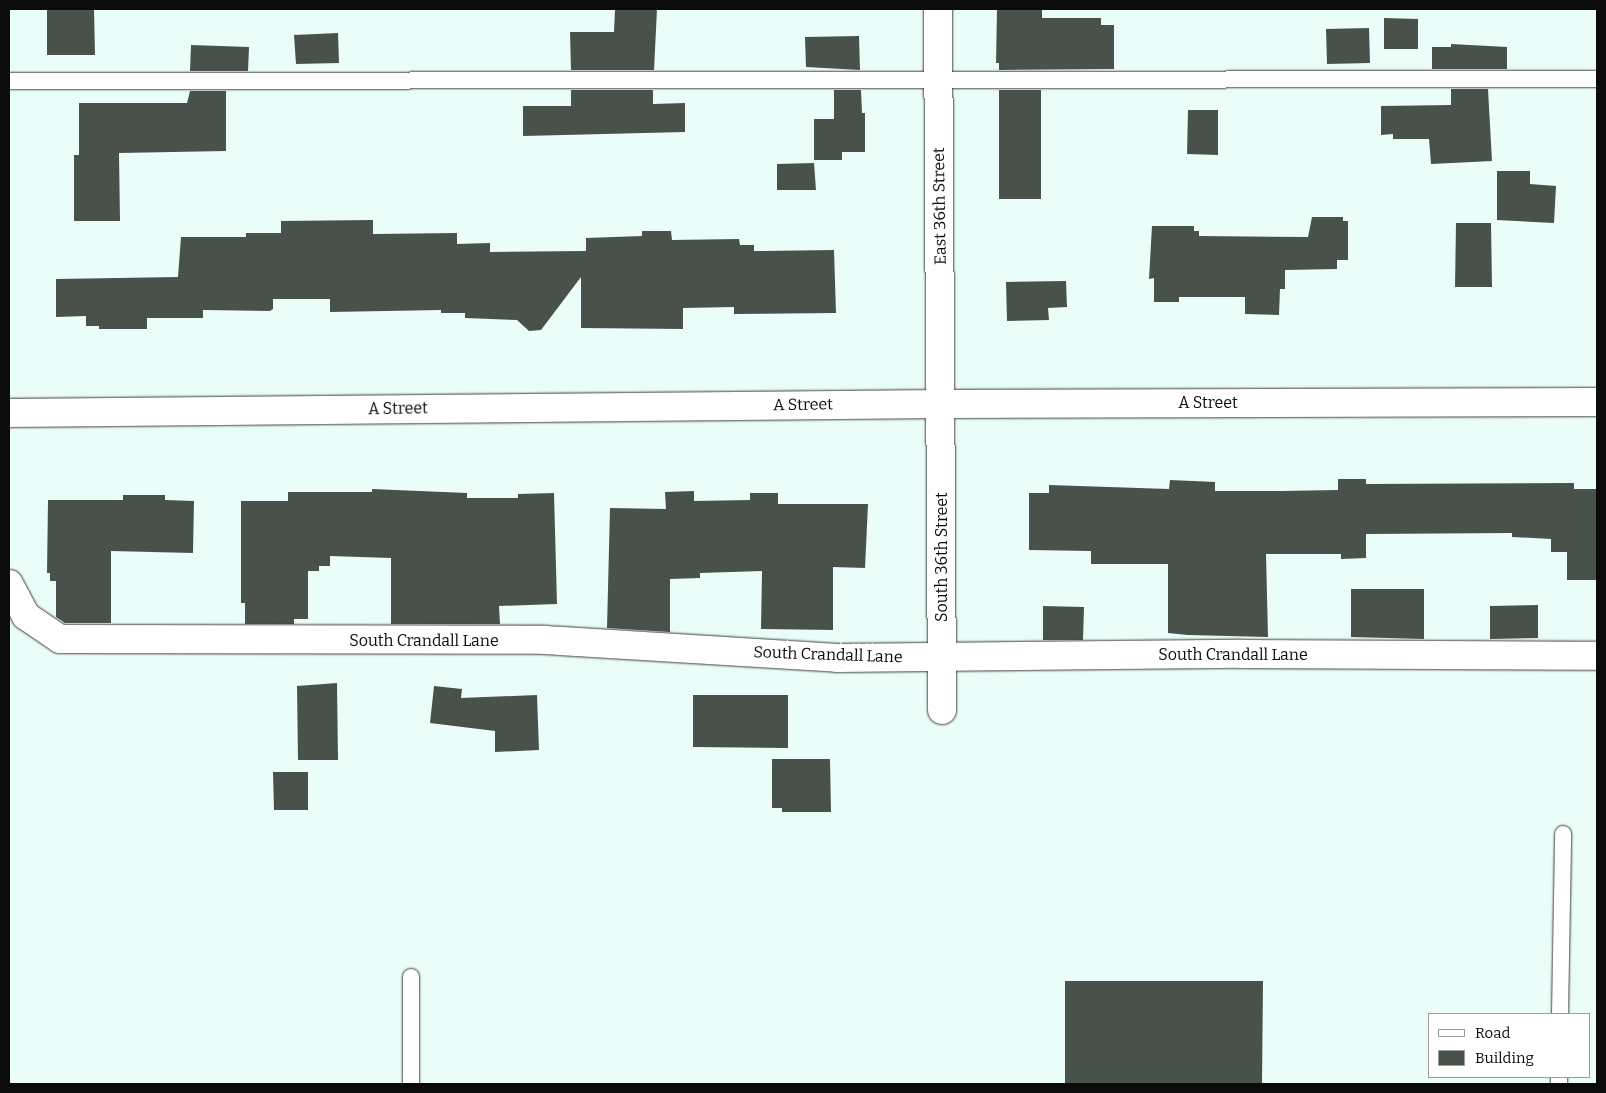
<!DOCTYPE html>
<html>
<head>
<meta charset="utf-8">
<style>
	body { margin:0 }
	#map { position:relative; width:1606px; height:1093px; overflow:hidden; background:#ebfdf8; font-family:Bitter,serif }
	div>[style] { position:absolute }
	.building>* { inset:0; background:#48524b }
	.roads { filter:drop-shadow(0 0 1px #3e3e3e) drop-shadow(0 0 1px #3e3e3e) }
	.service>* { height:16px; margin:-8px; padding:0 8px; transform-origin:8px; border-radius:8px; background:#fff }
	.minor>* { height:28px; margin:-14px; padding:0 14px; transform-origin:14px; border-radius:14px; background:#fff }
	span { translate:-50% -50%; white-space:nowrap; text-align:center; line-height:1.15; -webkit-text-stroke:5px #fff; paint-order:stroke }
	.street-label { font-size:16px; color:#0b0b0b }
	.frame { position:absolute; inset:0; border:10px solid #0b0b0b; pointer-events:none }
	.legend { position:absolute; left:1428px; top:1013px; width:162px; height:65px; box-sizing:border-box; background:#fff; border:1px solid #9d9d9d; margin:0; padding:6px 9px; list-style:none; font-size:15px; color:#0b0b0b }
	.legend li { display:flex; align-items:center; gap:10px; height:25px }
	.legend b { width:25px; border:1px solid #9d9d9d }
</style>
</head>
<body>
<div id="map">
	<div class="building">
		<i style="clip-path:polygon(94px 9px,95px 55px,47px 55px,47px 10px)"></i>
		<i style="clip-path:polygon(615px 9px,657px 9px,654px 70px,571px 70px,570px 32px,614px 32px)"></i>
		<i style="clip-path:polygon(997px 9px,1042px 9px,1042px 18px,1101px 18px,1101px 25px,1114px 25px,1114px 69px,999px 70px,999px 63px,996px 63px)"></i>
		<i style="clip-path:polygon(1384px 18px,1418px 19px,1418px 49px,1384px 49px)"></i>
		<i style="clip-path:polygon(1369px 28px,1370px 63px,1327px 64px,1326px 29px)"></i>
		<i style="clip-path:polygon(338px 33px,339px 63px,296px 64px,294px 35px)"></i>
		<i style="clip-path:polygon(859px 36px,860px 70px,806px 67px,805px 37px)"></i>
		<i style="clip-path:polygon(1451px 44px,1507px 47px,1507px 69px,1432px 69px,1432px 47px,1451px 47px)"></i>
		<i style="clip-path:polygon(191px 45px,249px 47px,248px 71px,190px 71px)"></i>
		<i style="clip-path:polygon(1451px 89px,1488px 89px,1492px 161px,1431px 164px,1429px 139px,1393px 139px,1393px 134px,1381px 135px,1381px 106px,1451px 105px)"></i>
		<i style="clip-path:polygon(571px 90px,653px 90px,653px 104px,685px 103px,685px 132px,523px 136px,523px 106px,571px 106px)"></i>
		<i style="clip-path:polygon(834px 90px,861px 90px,862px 113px,865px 113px,865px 152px,842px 152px,842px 160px,814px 160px,814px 119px,834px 119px)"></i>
		<i style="clip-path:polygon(999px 90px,1041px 90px,1041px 199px,999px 199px)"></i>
		<i style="clip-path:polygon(190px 91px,226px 91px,226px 151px,119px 153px,120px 221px,74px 221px,74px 155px,79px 155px,79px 103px,187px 103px)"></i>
		<i style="clip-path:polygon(1188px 110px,1218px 110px,1218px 155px,1187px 154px)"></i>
		<i style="clip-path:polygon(814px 163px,816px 190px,777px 190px,777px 164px)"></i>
		<i style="clip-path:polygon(1497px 171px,1530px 171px,1530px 184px,1556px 186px,1554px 223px,1497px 220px)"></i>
		<i style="clip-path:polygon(1312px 217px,1343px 217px,1343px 221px,1348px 221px,1348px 260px,1337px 260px,1337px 269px,1285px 270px,1285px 289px,1280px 289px,1279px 315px,1245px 314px,1245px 297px,1179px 297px,1179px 302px,1154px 302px,1154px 278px,1149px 279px,1152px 226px,1194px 226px,1194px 231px,1199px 231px,1199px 236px,1308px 237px)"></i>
		<i style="clip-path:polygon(373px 220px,373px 234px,457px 233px,457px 244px,490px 243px,490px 252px,586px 251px,586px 238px,642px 236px,642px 231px,671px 231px,672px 240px,739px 239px,740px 245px,754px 245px,754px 251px,834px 250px,836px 313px,734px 314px,734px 307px,683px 308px,683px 329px,581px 328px,581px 277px,541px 330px,529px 331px,517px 320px,465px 318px,465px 313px,441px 313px,441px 310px,330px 312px,330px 299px,273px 299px,273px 309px,270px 311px,203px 310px,203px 318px,147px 318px,147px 329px,99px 329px,99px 326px,86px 326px,86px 316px,56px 317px,56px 279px,178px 277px,181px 237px,246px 237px,246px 233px,281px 233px,281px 221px)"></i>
		<i style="clip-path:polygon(1456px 223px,1491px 223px,1492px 287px,1455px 287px)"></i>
		<i style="clip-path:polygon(1066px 281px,1067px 307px,1048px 308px,1049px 320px,1007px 321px,1006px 282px)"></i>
		<i style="clip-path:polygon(1338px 479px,1366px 479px,1366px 484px,1574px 483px,1574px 489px,1597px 489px,1597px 580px,1567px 580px,1567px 552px,1551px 552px,1551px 539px,1512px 537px,1512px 533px,1366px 534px,1366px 558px,1341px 559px,1341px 554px,1266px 554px,1268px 637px,1188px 635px,1168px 633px,1168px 564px,1091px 564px,1091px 551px,1029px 550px,1029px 493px,1049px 493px,1049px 485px,1169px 489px,1170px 480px,1215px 482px,1215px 491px,1281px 491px,1338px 490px)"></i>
		<i style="clip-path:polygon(372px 489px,467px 493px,467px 498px,518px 498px,518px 494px,554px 493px,557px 604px,499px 606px,500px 624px,391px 624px,391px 558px,330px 556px,330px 566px,319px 566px,319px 571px,308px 571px,308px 619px,294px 619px,294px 624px,245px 624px,245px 603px,241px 603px,241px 501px,288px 501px,288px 492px,372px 492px)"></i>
		<i style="clip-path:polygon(694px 491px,694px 501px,750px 500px,750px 493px,778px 493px,778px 504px,868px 504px,865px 568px,833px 567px,833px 630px,761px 629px,762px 571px,700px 573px,700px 578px,670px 579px,670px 632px,607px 628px,610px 508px,666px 509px,665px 492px)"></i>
		<i style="clip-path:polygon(123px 495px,165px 495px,165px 500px,194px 501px,193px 553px,111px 551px,111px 623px,65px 623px,56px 617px,56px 581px,50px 581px,50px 573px,47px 573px,48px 500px,123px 500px)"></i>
		<i style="clip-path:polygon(1351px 589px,1424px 589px,1424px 639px,1351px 637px)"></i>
		<i style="clip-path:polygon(1538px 605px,1538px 638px,1490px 639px,1490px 606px)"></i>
		<i style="clip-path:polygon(1043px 606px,1084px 607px,1083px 640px,1043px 640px)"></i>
		<i style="clip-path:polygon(337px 683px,338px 760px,298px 760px,297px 686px)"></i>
		<i style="clip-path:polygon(434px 686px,462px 689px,461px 698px,537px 695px,539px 750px,495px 752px,495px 731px,430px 723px)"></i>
		<i style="clip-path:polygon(693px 695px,788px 695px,788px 748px,693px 747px)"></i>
		<i style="clip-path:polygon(772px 759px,830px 759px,831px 812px,782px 812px,782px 808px,772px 808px)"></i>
		<i style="clip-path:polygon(273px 772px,308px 772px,308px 810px,274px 810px)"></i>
		<i style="clip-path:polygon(1065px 981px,1263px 981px,1262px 1084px,1065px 1084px)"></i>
	</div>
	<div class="roads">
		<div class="service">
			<i style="left:9px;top:81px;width:1588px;rotate:-0.07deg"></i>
			<i style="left:411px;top:977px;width:107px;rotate:90deg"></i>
			<i style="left:1560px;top:1014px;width:180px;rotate:-89deg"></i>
			<i style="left:1559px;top:1084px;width:7px;rotate:-90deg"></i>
		</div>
		<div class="minor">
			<i style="left:938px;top:9px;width:701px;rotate:89.67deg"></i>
			<i style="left:9px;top:413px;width:933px;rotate:-0.55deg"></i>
			<i style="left:942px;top:404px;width:655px;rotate:-0.17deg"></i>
			<i style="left:9px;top:584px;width:36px;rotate:62deg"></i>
			<i style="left:26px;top:616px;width:41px;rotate:34.1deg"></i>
			<i style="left:60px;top:639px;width:485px;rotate:0.1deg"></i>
			<i style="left:545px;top:640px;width:293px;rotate:3.5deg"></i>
			<i style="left:837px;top:658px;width:404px;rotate:-0.6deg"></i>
			<i style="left:1241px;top:654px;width:356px;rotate:0.3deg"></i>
		</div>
	</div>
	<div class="street-label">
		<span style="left:940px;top:206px;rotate:-91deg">East 36th Street</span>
		<span style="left:1208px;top:403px">A Street</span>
		<span style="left:803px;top:405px;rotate:-1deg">A Street</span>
		<span style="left:398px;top:409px;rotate:-1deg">A Street</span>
		<span style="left:942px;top:557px;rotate:-90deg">South 36th Street</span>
		<span style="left:424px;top:641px">South Crandall Lane</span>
		<span style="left:828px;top:655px;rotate:2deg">South Crandall Lane</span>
		<span style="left:1233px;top:655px">South Crandall Lane</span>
	</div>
	<div class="frame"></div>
	<ul class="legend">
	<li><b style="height:6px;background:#fff"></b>Road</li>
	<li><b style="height:14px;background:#48524b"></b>Building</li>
	</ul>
</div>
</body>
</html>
